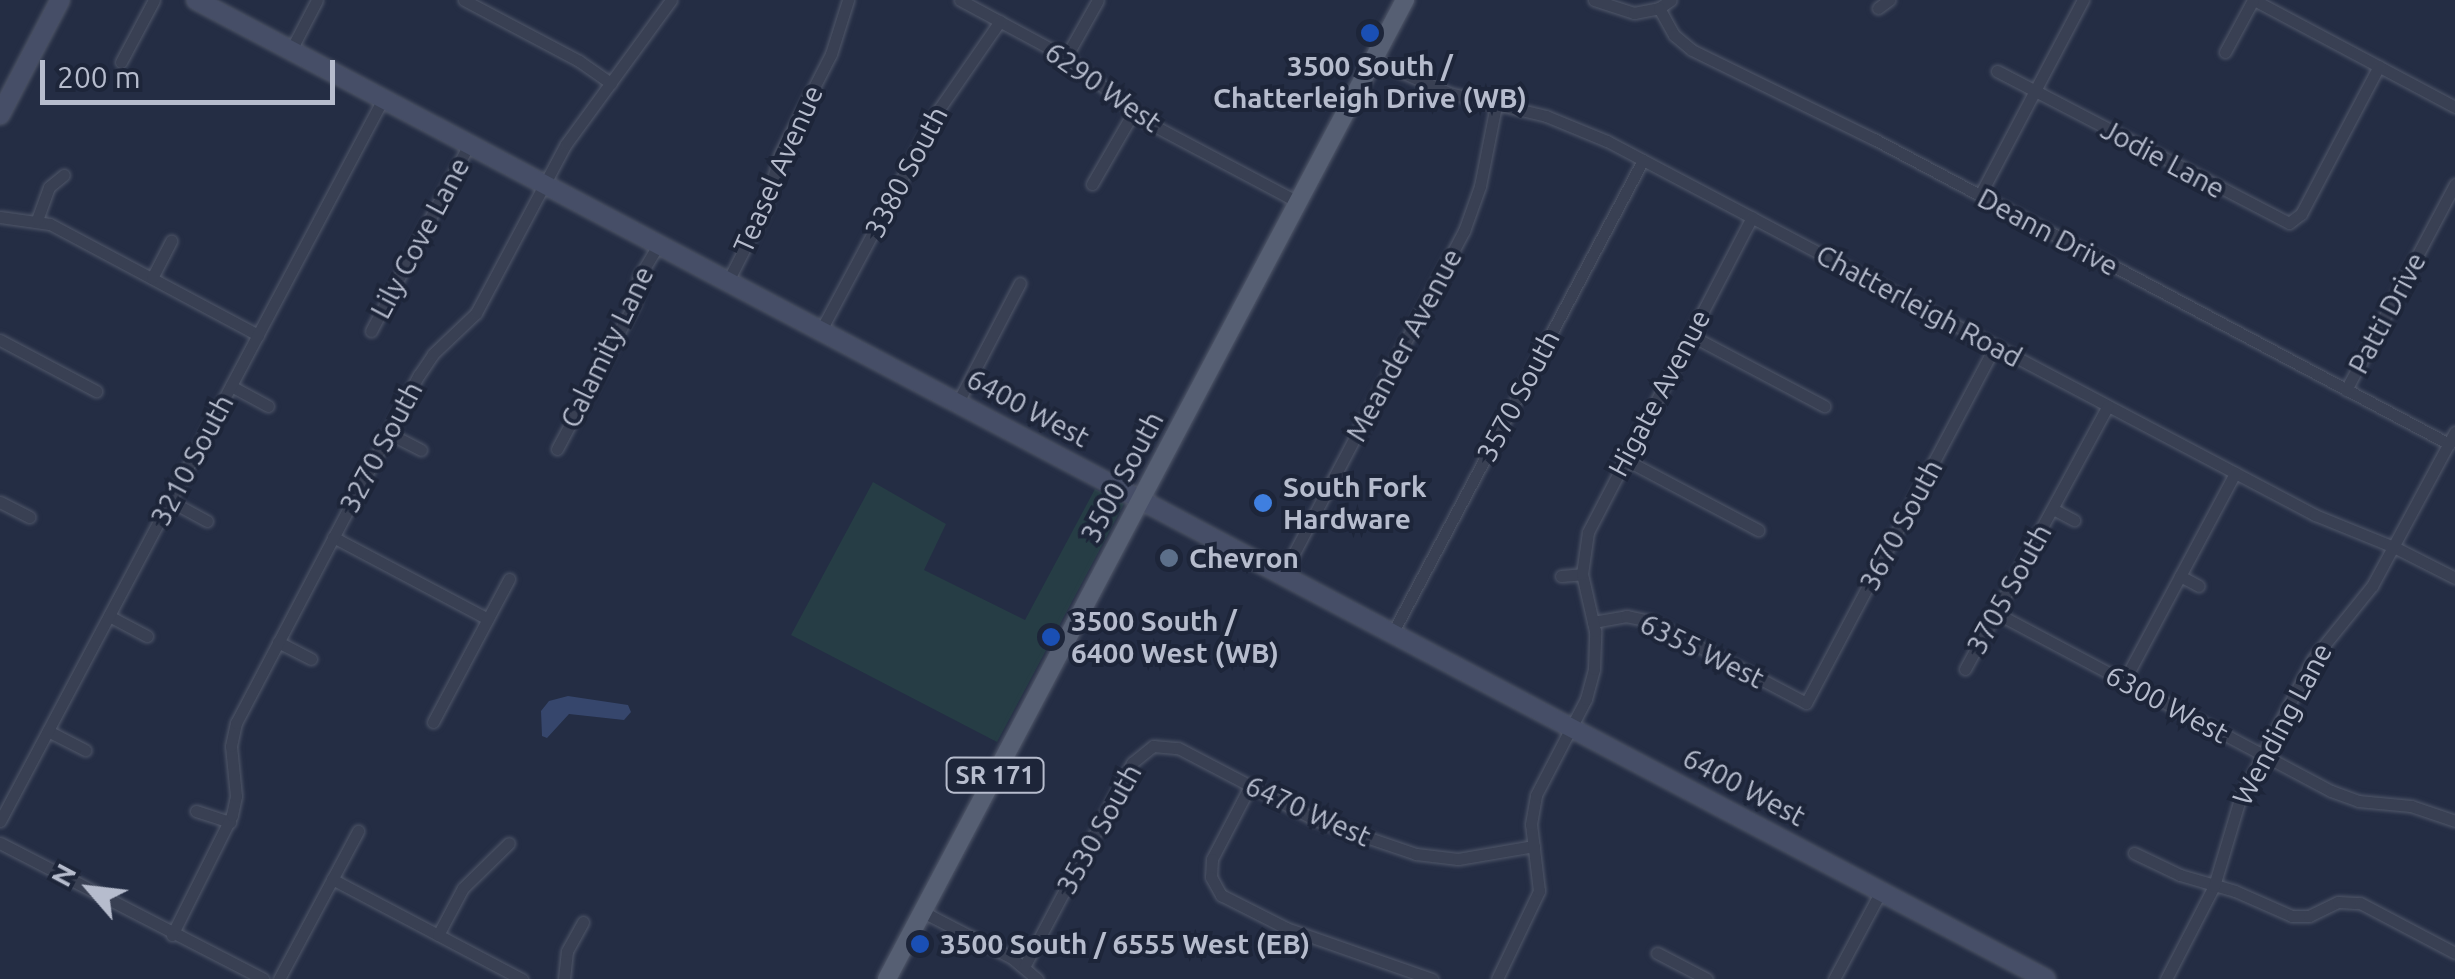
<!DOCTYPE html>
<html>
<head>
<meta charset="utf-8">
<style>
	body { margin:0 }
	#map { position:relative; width:2455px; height:979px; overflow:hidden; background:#242d44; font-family:Ubuntu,sans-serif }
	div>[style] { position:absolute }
	.green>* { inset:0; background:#263d45 }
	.water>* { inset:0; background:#36466c }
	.roads { filter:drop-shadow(0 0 2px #51586a) drop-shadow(0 0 2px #51586a) }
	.street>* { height:11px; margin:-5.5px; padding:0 5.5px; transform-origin:5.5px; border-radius:5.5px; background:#394053 }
	.secondary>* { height:18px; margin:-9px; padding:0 9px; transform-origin:9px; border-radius:9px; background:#464e67 }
	.primary>* { height:18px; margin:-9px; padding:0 9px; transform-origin:9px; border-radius:9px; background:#565f73 }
	.dots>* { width:28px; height:28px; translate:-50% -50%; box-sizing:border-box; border:5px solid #1d2539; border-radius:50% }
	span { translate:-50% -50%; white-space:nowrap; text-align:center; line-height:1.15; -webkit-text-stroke:8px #1d2539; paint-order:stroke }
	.shield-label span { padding:2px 8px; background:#1d2539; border:2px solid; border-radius:8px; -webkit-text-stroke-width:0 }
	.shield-label { font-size:25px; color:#b6bccd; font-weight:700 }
	.poi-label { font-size:28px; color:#b6bccd; font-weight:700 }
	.left { translate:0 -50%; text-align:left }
	.street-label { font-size:28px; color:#b6bccd }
	.north { position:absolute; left:40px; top:839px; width:100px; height:100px; -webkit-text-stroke:8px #1d2539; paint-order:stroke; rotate:298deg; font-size:28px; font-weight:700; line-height:40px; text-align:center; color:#b6bccd }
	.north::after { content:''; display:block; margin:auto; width:35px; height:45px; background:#b6bccd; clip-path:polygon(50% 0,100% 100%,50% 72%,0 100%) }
	.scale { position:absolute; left:40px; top:60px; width:295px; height:45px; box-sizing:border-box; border:5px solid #b6bccd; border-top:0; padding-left:12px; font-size:30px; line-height:35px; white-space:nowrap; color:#b6bccd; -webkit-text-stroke:8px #1d2539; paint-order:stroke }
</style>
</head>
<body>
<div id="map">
	<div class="green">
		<i style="clip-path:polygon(873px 482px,946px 524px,924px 570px,1025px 620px,1095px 489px,1124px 504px,997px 742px,791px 635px)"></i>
	</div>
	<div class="water">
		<i style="clip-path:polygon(568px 696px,628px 705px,631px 712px,624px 720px,569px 714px,547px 738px,542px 736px,541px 711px,549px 701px)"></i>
	</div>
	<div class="roads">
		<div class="street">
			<i style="left:464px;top:0;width:130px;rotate:27.9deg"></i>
			<i style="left:579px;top:61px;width:39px;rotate:35deg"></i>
			<i style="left:960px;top:0;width:120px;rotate:28.3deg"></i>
			<i style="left:1066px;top:57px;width:104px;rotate:38.7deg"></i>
			<i style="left:1147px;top:122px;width:171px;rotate:27.9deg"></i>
			<i style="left:1594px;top:0;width:42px;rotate:18deg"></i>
			<i style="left:1634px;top:13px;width:25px;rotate:-11deg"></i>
			<i style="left:1659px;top:8px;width:14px;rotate:-34deg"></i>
			<i style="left:2254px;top:0;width:228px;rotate:28deg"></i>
			<i style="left:1659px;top:8px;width:31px;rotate:61deg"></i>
			<i style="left:1674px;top:35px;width:23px;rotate:40deg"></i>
			<i style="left:1692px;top:50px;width:203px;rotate:26.1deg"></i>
			<i style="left:1874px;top:139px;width:651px;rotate:27.94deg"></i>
			<i style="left:1878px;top:8px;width:14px;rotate:-36deg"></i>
			<i style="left:291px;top:50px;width:56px;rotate:-62.5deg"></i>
			<i style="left:2225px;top:52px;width:59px;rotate:-61.7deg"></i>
			<i style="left:1066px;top:57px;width:65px;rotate:-60.7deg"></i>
			<i style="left:1374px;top:60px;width:82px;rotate:23.7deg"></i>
			<i style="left:1449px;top:93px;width:100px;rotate:13.3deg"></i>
			<i style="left:1546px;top:116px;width:66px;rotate:22.3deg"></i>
			<i style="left:1607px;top:141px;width:801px;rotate:27.85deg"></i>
			<i style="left:2315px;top:515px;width:85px;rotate:22.1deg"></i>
			<i style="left:2394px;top:547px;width:68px;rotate:26.9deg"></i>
			<i style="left:121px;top:62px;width:70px;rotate:-62deg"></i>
			<i style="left:1997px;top:71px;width:329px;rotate:27.5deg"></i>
			<i style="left:2289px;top:223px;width:15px;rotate:-37deg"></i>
			<i style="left:2301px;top:214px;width:167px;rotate:-62.2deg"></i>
			<i style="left:1092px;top:184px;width:82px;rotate:-60deg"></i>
			<i style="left:1980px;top:195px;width:221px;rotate:-62.2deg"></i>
			<i style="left:0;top:217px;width:50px;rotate:8deg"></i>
			<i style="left:50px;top:224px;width:236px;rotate:28.1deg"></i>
			<i style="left:37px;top:220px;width:35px;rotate:-70deg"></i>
			<i style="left:49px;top:187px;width:19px;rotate:-39deg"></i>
			<i style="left:152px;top:278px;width:42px;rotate:-62.8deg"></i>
			<i style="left:728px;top:281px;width:80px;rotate:-63.1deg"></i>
			<i style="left:764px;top:210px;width:58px;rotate:-74.1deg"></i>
			<i style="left:780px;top:154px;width:112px;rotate:-63deg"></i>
			<i style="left:831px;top:54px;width:57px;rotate:-72.5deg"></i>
			<i style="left:821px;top:330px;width:251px;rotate:-61.9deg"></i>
			<i style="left:939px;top:109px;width:107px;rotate:-55.3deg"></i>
			<i style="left:371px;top:331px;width:211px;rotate:-62.3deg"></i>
			<i style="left:1690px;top:335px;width:152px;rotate:27.9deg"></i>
			<i style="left:0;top:340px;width:109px;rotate:28deg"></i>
			<i style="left:231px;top:386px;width:42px;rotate:28.4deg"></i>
			<i style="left:2346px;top:390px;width:233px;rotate:-62.1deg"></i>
			<i style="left:958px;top:402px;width:134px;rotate:-62.5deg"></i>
			<i style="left:388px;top:433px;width:37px;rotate:27deg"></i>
			<i style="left:557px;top:449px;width:166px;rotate:-62deg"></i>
			<i style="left:635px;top:302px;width:25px;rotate:-81deg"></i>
			<i style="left:639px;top:277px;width:39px;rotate:-59deg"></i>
			<i style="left:1624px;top:459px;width:152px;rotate:27.9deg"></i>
			<i style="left:170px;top:501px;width:42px;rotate:28.4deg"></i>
			<i style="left:0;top:502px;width:33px;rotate:27deg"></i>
			<i style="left:2053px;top:509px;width:24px;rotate:28deg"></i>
			<i style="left:333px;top:537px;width:175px;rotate:27.9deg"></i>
			<i style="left:1283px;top:574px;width:388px;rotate:-62.2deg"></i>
			<i style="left:1464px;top:231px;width:48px;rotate:-70.4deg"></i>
			<i style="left:1480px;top:186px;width:83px;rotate:-78.8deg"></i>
			<i style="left:1561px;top:576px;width:21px;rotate:-5deg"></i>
			<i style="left:2180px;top:576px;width:21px;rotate:28deg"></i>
			<i style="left:1996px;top:613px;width:379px;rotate:28deg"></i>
			<i style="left:2331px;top:791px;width:29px;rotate:20deg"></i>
			<i style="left:2358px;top:801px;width:53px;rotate:5.4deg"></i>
			<i style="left:2411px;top:806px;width:46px;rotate:18.8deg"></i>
			<i style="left:109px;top:616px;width:43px;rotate:27.8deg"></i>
			<i style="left:1593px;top:622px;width:34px;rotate:-10deg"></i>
			<i style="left:1626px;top:616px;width:25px;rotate:12deg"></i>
			<i style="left:1650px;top:621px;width:176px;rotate:27.7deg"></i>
			<i style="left:1806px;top:703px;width:404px;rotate:-62.1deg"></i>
			<i style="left:1393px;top:632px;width:534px;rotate:-62.09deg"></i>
			<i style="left:278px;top:642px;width:37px;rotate:27deg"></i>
			<i style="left:1965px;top:669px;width:299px;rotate:-61.5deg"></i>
			<i style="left:2124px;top:681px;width:236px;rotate:-61.9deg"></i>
			<i style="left:433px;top:722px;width:162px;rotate:-62deg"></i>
			<i style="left:48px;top:731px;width:42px;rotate:27.2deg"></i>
			<i style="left:1250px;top:786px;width:82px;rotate:117.5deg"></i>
			<i style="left:1212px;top:859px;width:18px;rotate:93deg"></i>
			<i style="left:1211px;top:877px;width:21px;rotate:61deg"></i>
			<i style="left:1221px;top:895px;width:73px;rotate:26.9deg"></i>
			<i style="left:1286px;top:928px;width:155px;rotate:19.3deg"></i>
			<i style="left:196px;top:811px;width:36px;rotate:18deg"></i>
			<i style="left:0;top:821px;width:817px;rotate:-62.06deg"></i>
			<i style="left:0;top:843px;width:296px;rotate:27.3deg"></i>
			<i style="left:2134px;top:853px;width:51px;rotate:25.6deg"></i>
			<i style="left:2180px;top:875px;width:57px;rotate:16.2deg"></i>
			<i style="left:2235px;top:891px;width:62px;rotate:23.7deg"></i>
			<i style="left:2292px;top:916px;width:17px"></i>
			<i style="left:2309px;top:916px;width:32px;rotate:-26deg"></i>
			<i style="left:2338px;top:902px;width:22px;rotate:3deg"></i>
			<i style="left:2360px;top:903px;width:107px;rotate:27.8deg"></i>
			<i style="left:332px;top:879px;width:215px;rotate:27.8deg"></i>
			<i style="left:923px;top:912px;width:100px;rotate:27.3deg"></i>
			<i style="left:1012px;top:958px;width:33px;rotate:40deg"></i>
			<i style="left:172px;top:935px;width:134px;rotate:-63.4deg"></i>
			<i style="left:232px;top:815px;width:19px;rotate:-78deg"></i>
			<i style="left:236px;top:796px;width:50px;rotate:-95.7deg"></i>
			<i style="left:231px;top:746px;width:24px;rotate:-78deg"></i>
			<i style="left:236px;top:723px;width:393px;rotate:-62.3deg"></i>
			<i style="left:419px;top:375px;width:25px;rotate:-56deg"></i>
			<i style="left:433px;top:354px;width:59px;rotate:-43.6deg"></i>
			<i style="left:476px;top:313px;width:191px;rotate:-62deg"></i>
			<i style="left:566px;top:144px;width:178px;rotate:-53.9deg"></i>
			<i style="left:438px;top:935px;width:53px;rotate:-62deg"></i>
			<i style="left:463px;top:888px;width:64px;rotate:-44.4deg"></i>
			<i style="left:1657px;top:953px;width:56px;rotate:27.5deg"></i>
			<i style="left:1024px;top:967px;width:231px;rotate:-62.1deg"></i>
			<i style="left:1132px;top:763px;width:27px;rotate:-39deg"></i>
			<i style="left:1153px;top:746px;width:25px;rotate:5deg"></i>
			<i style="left:1178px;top:748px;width:156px;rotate:27.6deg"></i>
			<i style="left:1316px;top:820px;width:106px;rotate:18.8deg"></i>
			<i style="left:1416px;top:854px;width:42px;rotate:6.8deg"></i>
			<i style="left:1458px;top:859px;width:77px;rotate:-9.7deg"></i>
			<i style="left:279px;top:979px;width:168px;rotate:-61.9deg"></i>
			<i style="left:564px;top:979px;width:28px;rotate:-84deg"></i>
			<i style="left:567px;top:951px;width:33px;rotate:-61deg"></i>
			<i style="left:1497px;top:979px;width:98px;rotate:-64.5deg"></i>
			<i style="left:1539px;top:891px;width:67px;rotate:-96.8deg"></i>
			<i style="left:1531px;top:824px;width:29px;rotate:-80deg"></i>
			<i style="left:1536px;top:795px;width:108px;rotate:-62.5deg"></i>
			<i style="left:1586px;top:699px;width:31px;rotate:-75deg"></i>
			<i style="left:1594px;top:669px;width:38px;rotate:-88deg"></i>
			<i style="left:1595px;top:631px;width:58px;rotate:-102.8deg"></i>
			<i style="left:1582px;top:574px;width:42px;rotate:-81.9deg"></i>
			<i style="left:1588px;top:532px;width:355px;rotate:-62.5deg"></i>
			<i style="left:1834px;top:979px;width:100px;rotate:-61.9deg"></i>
			<i style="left:2166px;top:979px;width:105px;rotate:-62.7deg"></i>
			<i style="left:2214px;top:886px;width:91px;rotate:-73.4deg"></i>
			<i style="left:2240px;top:799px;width:158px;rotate:-62.5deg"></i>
			<i style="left:2313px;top:659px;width:94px;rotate:-51.1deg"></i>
			<i style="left:2372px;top:586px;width:175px;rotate:-61.7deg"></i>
		</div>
		<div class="secondary">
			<i style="left:196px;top:0;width:2093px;rotate:27.89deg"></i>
			<i style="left:0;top:115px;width:130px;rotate:-62.4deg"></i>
		</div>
		<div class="primary">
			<i style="left:887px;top:979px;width:1108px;rotate:-62.12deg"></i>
		</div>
	</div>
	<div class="dots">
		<i style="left:1370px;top:33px;background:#1a4fb4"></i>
		<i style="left:1263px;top:503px;background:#3f7fe0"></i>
		<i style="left:1169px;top:558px;background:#5c6f8a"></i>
		<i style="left:1051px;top:637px;background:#1a4fb4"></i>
		<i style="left:920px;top:944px;background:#1a4fb4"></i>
	</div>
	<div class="shield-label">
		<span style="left:995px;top:775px">SR 171</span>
	</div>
	<div class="poi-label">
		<span style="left:1370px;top:82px">3500 South /<br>Chatterleigh Drive (WB)</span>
		<span class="left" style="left:1283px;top:503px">South Fork<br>Hardware</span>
		<span class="left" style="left:1189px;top:558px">Chevron</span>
		<span class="left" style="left:1071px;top:637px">3500 South /<br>6400 West (WB)</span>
		<span class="left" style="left:940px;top:944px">3500 South / 6555 West (EB)</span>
	</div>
	<div class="street-label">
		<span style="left:1103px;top:87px;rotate:35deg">6290 West</span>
		<span style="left:2163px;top:159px;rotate:28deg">Jodie Lane</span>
		<span style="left:778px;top:169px;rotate:-66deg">Teasel Avenue</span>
		<span style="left:906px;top:172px;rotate:-62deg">3380 South</span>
		<span style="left:2048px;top:232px;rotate:28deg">Deann Drive</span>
		<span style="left:420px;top:238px;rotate:-62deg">Lily Cove Lane</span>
		<span style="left:1919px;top:306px;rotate:28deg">Chatterleigh Road</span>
		<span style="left:2387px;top:313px;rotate:-62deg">Patti Drive</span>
		<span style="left:1404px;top:345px;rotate:-62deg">Meander Avenue</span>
		<span style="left:607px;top:347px;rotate:-64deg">Calamity Lane</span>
		<span style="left:1659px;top:393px;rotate:-62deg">Higate Avenue</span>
		<span style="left:1518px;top:396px;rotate:-62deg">3570 South</span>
		<span style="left:1028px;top:408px;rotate:28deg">6400 West</span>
		<span style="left:381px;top:447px;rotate:-62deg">3270 South</span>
		<span style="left:192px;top:460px;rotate:-62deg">3210 South</span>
		<span style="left:1122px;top:477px;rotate:-62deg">3500 South</span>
		<span style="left:1901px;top:525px;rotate:-62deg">3670 South</span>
		<span style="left:2009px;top:589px;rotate:-61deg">3705 South</span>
		<span style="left:1702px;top:651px;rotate:26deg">6355 West</span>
		<span style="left:2167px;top:704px;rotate:28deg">6300 West</span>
		<span style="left:2282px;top:724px;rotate:-62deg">Wending Lane</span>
		<span style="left:1744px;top:787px;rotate:28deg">6400 West</span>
		<span style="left:1308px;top:811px;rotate:24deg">6470 West</span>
		<span style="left:1099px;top:829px;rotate:-61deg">3530 South</span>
	</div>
	<div class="north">N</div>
	<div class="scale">200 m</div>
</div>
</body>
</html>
